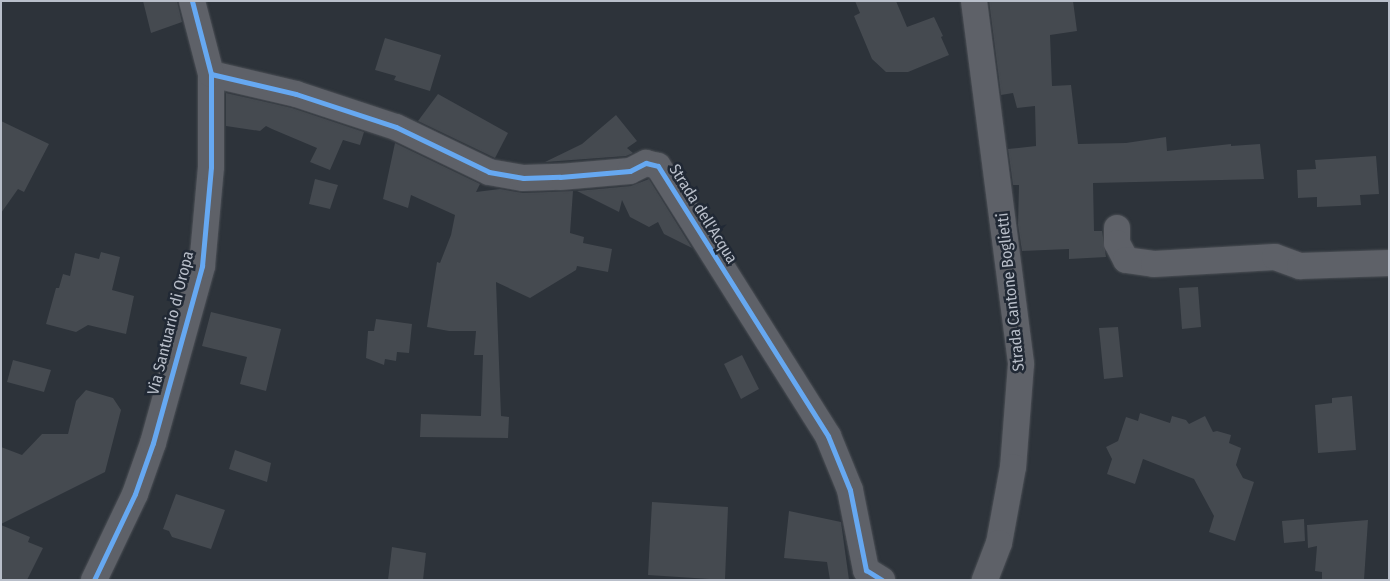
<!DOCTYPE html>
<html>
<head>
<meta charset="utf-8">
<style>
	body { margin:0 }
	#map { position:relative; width:1390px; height:581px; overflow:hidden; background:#2d333a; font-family:"Fira Sans Condensed",sans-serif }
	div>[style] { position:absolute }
	.building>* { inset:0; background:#454a50 }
	.roads { filter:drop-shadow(0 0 1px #4b4f55) drop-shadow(0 0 1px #4b4f55) }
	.minor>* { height:26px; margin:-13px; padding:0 13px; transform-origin:13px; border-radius:13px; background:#5e6168 }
	.cycleway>* { height:5px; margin:-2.5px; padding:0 2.5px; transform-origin:2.5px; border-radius:2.5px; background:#66a8f1 }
	span { translate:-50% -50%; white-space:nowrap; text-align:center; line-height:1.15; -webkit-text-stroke:5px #212935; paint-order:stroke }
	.street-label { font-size:16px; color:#b9bfca }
	.frame { position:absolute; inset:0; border:2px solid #b9bfca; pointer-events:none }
</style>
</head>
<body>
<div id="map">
	<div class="building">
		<i style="clip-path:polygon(143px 1px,177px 1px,182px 22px,151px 33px)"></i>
		<i style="clip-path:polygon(855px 1px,896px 1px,907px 27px,934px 17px,943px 36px,941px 37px,949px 55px,908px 72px,886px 72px,872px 59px,854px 16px,860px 13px)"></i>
		<i style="clip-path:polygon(989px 1px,1073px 1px,1077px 31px,1050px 35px,1052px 86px,1071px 85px,1078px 144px,1126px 143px,1166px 137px,1167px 151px,1231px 144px,1231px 146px,1260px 144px,1264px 179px,1093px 183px,1094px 231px,1102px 231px,1106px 257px,1069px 259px,1069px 249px,1022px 251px,1018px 225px,1019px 185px,1013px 185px,1008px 149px,1036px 146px,1035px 106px,1017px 108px,1013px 93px,1001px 95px)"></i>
		<i style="clip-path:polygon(385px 38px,441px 55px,430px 91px,394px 80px,396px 76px,375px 70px)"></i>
		<i style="clip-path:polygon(226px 93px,292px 108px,364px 132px,360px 145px,343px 140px,330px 170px,310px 162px,317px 148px,272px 129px,266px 126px,260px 131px,226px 126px)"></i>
		<i style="clip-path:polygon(438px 94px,508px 133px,495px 158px,418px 121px)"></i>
		<i style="clip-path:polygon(616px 115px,637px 141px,627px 148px,633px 153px,626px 156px,545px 162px,582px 144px)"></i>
		<i style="clip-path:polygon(1px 121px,49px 144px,24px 192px,18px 189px,1px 213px)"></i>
		<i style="clip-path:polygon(395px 143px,480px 184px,476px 192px,500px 189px,523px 193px,573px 191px,570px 233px,584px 237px,583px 243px,612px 249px,608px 272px,577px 266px,576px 270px,530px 298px,496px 282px,501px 416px,509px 417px,508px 438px,420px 437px,421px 414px,481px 416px,483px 355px,474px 355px,476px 331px,449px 331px,427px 327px,437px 262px,440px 263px,451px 235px,455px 215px,411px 195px,408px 208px,383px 199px)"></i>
		<i style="clip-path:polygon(1376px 156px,1379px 194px,1360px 195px,1361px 205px,1317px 207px,1317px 197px,1298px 198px,1297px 170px,1316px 169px,1315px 160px)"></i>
		<i style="clip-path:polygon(315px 179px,338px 185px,330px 209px,309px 204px)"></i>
		<i style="clip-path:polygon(649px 179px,692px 248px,664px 234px,658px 222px,649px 227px,630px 217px,622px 200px,619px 212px,577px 191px,631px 186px)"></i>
		<i style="clip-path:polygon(101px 252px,120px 257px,112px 290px,134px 296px,126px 334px,88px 325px,76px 332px,46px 324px,56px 288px,59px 288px,63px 274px,70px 276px,75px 253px,99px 259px)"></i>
		<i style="clip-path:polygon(1198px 287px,1201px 327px,1182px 329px,1179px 288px)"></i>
		<i style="clip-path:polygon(211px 312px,281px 329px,266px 391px,240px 384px,247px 357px,202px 346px)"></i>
		<i style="clip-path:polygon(376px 319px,412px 324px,409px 353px,397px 352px,396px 361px,385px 359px,384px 365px,366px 358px,368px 331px,374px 331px)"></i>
		<i style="clip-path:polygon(1118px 327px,1123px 377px,1104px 379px,1099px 328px)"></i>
		<i style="clip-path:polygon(742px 355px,759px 389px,741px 399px,724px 364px)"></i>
		<i style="clip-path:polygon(13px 360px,51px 370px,44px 392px,7px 382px)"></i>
		<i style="clip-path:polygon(86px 390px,113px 398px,121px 410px,105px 472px,1px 524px,1px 447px,22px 455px,42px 434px,68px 434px,76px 401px)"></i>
		<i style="clip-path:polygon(1352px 396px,1356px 450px,1318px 453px,1315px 405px,1332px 403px,1332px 398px)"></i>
		<i style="clip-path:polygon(1140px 413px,1170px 423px,1172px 416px,1186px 420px,1189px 424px,1205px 416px,1213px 432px,1217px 431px,1231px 435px,1229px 443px,1241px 448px,1236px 465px,1243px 478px,1254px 482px,1235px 541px,1209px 532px,1214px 516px,1194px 479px,1143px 459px,1135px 484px,1107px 474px,1112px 459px,1106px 447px,1118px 441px,1126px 417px,1138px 421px)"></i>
		<i style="clip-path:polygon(235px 450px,271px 463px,267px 482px,229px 469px)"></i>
		<i style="clip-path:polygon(176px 494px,225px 510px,211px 549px,172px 537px,169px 531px,163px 529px)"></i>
		<i style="clip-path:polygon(652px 502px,728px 507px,725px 580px,648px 575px)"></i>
		<i style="clip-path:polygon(789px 511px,841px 522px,849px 580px,830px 580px,827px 562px,784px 558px)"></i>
		<i style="clip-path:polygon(1304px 519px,1305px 541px,1284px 543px,1282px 521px)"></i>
		<i style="clip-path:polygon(1368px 520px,1364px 580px,1322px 580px,1322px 572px,1315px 571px,1317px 546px,1308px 548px,1307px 525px)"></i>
		<i style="clip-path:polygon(1px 525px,30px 537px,28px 542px,43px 548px,27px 580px,1px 580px)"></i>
		<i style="clip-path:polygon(392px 547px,426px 553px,423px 580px,388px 580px)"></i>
	</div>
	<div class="roads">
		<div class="minor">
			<i style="left:974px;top:1px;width:366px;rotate:82.6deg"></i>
			<i style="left:1021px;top:364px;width:103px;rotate:94.4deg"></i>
			<i style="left:1013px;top:467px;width:77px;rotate:100.4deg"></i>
			<i style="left:999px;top:543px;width:40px;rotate:111deg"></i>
			<i style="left:211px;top:74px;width:87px;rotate:13.2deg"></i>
			<i style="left:296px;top:94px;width:105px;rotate:18.3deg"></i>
			<i style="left:396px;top:127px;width:103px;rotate:25.8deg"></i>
			<i style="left:489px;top:172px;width:35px;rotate:10deg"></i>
			<i style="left:523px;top:178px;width:37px;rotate:-2deg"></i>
			<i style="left:560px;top:177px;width:70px;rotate:-4.9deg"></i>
			<i style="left:630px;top:171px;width:18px;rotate:-27deg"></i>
			<i style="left:646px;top:163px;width:12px;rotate:14deg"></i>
			<i style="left:658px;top:166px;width:319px;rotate:57.8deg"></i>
			<i style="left:828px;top:436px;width:58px;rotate:67.8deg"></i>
			<i style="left:850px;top:490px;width:82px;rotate:78.7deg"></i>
			<i style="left:866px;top:570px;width:19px;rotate:32deg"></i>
			<i style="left:1117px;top:228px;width:15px;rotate:90deg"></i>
			<i style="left:1117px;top:243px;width:19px;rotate:62deg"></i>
			<i style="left:1126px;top:260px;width:28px;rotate:8deg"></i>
			<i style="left:1154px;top:264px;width:121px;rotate:-3.3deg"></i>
			<i style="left:1275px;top:257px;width:27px;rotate:20deg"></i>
			<i style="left:1300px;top:266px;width:89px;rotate:-1.9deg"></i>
			<i style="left:94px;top:580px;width:95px;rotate:-64.5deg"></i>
			<i style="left:135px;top:494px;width:54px;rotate:-70.6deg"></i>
			<i style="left:153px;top:443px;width:184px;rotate:-74.5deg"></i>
			<i style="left:202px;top:266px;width:99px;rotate:-84.8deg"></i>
			<i style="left:211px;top:167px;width:93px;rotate:-90deg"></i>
			<i style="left:211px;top:74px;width:75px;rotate:-104.6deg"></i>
		</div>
	</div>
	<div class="cycleway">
		<i style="left:211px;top:74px;width:87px;rotate:13.2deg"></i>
		<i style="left:296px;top:94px;width:105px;rotate:18.3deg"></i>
		<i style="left:396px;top:127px;width:103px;rotate:25.8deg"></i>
		<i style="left:489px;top:172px;width:35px;rotate:10deg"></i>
		<i style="left:523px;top:178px;width:37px;rotate:-2deg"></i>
		<i style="left:560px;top:177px;width:70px;rotate:-4.9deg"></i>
		<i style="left:630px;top:171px;width:18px;rotate:-27deg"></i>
		<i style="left:646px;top:163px;width:12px;rotate:14deg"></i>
		<i style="left:658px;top:166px;width:319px;rotate:57.8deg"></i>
		<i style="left:828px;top:436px;width:58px;rotate:67.8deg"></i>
		<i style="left:850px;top:490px;width:82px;rotate:78.7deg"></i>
		<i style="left:866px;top:570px;width:19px;rotate:32deg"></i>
		<i style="left:94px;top:580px;width:95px;rotate:-64.5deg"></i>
		<i style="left:135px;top:494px;width:54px;rotate:-70.6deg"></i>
		<i style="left:153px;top:443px;width:184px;rotate:-74.5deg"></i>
		<i style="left:202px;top:266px;width:99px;rotate:-84.8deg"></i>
		<i style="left:211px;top:167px;width:93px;rotate:-90deg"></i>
		<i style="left:211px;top:74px;width:75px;rotate:-104.6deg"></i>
	</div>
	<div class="street-label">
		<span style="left:703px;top:214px;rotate:58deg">Strada dell'Acqua</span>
		<span style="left:1011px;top:292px;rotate:-96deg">Strada Cantone Boglietti</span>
		<span style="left:171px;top:323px;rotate:-76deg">Via Santuario di Oropa</span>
	</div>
	<div class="frame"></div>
</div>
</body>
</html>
